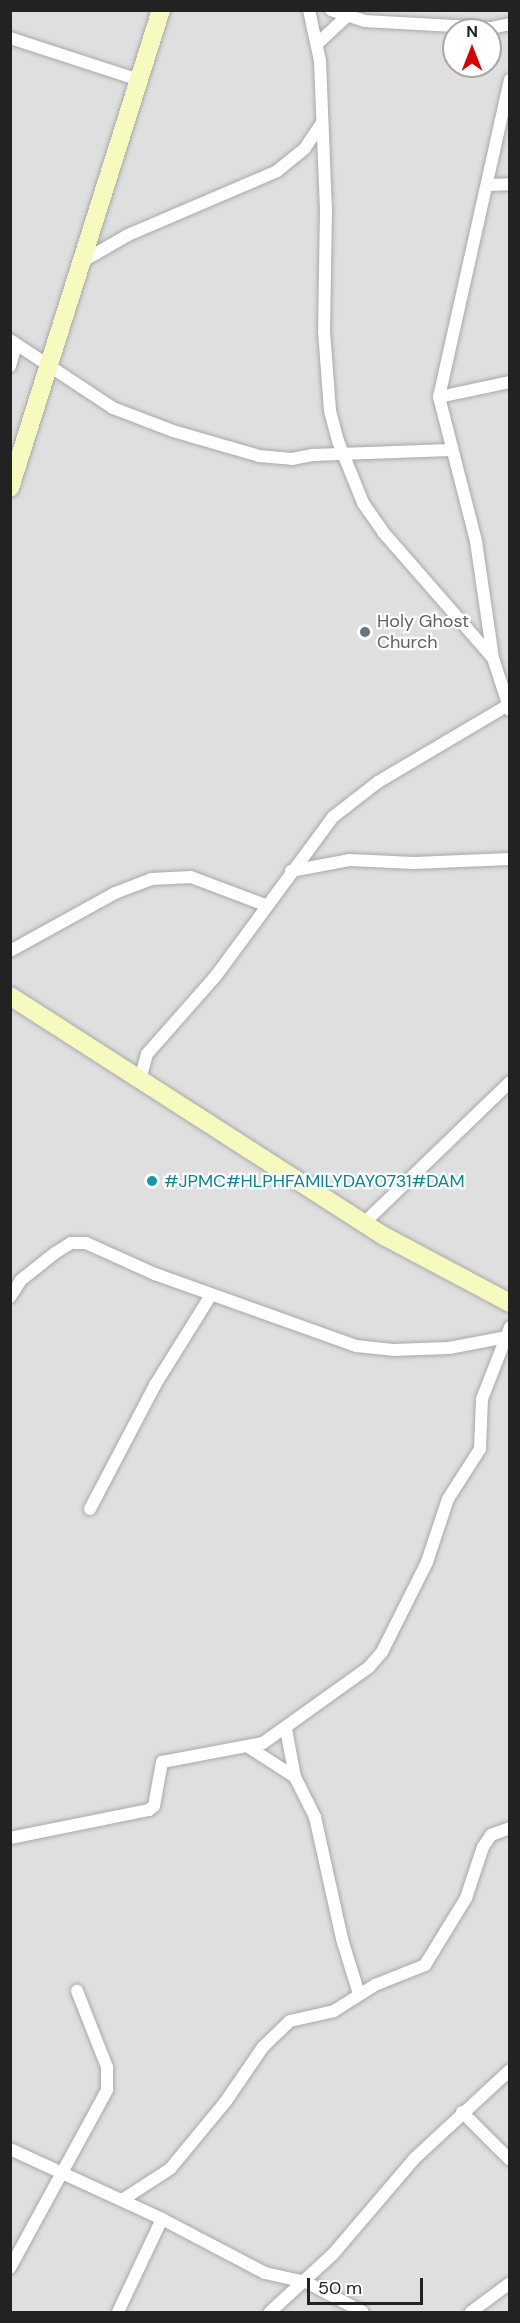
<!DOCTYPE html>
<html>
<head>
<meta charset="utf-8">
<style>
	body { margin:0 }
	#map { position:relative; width:520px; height:2323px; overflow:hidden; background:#f2efe9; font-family:"DM Sans",sans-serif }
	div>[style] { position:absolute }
	.residential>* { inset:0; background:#e0dfdf }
	.roads { filter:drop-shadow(0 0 2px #a9a9a9) drop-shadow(0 0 2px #a9a9a9) }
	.street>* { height:12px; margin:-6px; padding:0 6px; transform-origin:6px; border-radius:6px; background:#fff }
	.secondary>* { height:18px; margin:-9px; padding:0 9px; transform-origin:9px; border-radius:9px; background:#f7fabf }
	.dots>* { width:16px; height:16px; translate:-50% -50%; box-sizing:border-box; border:3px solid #fff; border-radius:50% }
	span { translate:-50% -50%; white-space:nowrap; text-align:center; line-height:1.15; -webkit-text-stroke:4.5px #fff; paint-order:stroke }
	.worship-label { font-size:18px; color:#5b616d }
	.left { translate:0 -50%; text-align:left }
	.culture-label { font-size:18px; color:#0d838f }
	.frame { position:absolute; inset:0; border:12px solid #222; pointer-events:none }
	.north { position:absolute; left:442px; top:18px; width:60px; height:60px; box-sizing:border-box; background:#fff; border:2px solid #a7a7a7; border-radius:50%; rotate:0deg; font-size:16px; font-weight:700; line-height:24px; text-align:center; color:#222 }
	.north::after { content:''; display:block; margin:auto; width:21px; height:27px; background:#d40000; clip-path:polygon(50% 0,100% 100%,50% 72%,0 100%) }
	.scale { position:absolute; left:307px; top:2278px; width:116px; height:27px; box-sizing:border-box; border:3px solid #222; border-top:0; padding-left:8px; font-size:18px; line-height:21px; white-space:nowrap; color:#222; -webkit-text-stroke:4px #fff; paint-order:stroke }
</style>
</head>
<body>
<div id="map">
	<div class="residential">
		<i style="clip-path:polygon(evenodd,11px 11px,509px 11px,509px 2312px,11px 2312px,11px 11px,454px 30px,490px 30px,490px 66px,454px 66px,454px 30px)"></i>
	</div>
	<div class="roads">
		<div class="street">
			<i style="left:309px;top:10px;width:52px;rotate:77.8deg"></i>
			<i style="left:320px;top:61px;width:147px;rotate:87.7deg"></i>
			<i style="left:326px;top:208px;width:123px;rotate:90.9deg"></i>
			<i style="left:324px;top:331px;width:80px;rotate:85.7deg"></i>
			<i style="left:330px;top:411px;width:31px;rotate:75deg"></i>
			<i style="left:338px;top:441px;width:67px;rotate:68deg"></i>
			<i style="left:363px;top:503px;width:35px;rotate:55deg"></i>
			<i style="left:383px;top:532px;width:167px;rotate:48.9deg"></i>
			<i style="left:493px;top:658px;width:55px;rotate:71.9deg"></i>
			<i style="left:331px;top:10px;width:35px;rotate:18deg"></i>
			<i style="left:364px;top:21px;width:127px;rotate:3.2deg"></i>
			<i style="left:491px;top:28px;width:19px;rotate:-12deg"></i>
			<i style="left:10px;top:38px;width:136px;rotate:18deg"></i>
			<i style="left:318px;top:43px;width:37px;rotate:-43deg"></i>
			<i style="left:487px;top:185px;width:23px;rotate:-2deg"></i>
			<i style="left:83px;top:261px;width:52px;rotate:-30deg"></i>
			<i style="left:128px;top:235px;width:162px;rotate:-23.2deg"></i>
			<i style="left:277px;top:171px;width:36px;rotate:-39deg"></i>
			<i style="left:305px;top:148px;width:30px;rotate:-56deg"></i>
			<i style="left:10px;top:340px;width:123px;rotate:33.4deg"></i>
			<i style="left:113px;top:408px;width:64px;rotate:21deg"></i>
			<i style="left:173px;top:431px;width:90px;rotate:16.2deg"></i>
			<i style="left:259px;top:456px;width:33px;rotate:5deg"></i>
			<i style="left:292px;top:459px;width:20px;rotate:-11deg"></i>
			<i style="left:312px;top:455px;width:139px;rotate:-2.1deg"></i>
			<i style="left:10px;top:366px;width:22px;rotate:-74deg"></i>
			<i style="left:439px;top:397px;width:73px;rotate:-11.9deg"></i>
			<i style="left:493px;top:658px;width:118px;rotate:-98.3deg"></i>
			<i style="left:476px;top:541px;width:149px;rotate:-104.4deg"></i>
			<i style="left:439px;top:397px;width:325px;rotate:-77.4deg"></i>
			<i style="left:291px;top:871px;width:59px;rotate:-10.7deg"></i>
			<i style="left:349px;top:860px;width:65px;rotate:2.6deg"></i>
			<i style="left:414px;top:863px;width:96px;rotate:-2.4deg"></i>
			<i style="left:10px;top:951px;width:120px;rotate:-28.9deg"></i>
			<i style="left:115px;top:893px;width:39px;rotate:-21deg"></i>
			<i style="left:151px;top:879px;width:40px;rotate:-2.9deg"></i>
			<i style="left:191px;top:877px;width:79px;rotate:20.7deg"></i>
			<i style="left:140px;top:1080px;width:27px;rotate:-75deg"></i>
			<i style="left:147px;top:1054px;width:103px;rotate:-48.6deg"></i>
			<i style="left:215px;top:977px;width:199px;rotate:-53.6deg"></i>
			<i style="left:333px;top:817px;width:57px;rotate:-37.9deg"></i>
			<i style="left:378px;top:782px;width:153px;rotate:-30.6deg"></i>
			<i style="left:364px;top:1223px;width:203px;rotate:-44deg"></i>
			<i style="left:10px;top:1297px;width:20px;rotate:-57deg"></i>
			<i style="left:21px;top:1280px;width:43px;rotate:-38.5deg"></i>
			<i style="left:55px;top:1253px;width:19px;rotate:-32deg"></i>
			<i style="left:71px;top:1243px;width:15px"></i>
			<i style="left:86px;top:1243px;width:76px;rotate:24.2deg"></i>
			<i style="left:155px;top:1274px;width:214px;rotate:19.7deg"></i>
			<i style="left:356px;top:1346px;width:37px;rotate:6deg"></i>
			<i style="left:393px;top:1350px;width:56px;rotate:-2deg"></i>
			<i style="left:449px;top:1348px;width:58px;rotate:-10.9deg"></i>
			<i style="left:90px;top:1509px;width:140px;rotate:-62.3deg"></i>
			<i style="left:155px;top:1385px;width:106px;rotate:-58.1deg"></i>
			<i style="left:286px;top:1729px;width:49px;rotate:79.4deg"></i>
			<i style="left:295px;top:1777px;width:45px;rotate:63.4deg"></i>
			<i style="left:315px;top:1817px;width:125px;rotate:77.5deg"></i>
			<i style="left:342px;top:1939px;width:58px;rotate:72.8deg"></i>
			<i style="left:250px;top:1748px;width:54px;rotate:32.8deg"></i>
			<i style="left:10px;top:1838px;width:142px;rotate:-11.4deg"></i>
			<i style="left:149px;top:1810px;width:6px;rotate:-39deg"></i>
			<i style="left:154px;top:1806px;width:45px;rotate:-79.7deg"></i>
			<i style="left:162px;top:1762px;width:103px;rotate:-10.7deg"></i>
			<i style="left:263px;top:1743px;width:130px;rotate:-35.6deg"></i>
			<i style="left:369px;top:1667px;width:20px;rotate:-49deg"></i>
			<i style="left:382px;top:1652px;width:101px;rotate:-63.4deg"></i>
			<i style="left:427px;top:1562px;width:66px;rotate:-71.6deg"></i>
			<i style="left:448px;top:1499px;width:59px;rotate:-57.4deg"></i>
			<i style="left:480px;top:1449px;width:50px;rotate:-87.7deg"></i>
			<i style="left:482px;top:1399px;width:77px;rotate:-68.7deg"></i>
			<i style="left:462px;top:2112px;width:68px;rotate:45deg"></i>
			<i style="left:10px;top:2149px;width:167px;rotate:24.7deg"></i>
			<i style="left:162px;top:2219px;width:116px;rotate:27.7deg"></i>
			<i style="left:265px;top:2273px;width:42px;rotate:12.4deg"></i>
			<i style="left:306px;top:2282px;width:64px;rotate:27.8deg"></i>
			<i style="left:122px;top:2200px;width:57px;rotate:-32.9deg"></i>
			<i style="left:170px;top:2169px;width:88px;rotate:-50.5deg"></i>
			<i style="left:226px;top:2101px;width:65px;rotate:-55.6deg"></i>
			<i style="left:263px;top:2047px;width:37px;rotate:-44deg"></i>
			<i style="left:290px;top:2021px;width:45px;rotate:-12.8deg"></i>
			<i style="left:334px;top:2011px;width:49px;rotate:-32.4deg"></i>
			<i style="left:375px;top:1985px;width:54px;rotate:-21.8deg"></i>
			<i style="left:425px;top:1965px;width:79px;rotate:-58.5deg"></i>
			<i style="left:466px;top:1898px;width:54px;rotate:-71.6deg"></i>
			<i style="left:483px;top:1847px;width:14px;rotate:-56deg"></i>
			<i style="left:491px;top:1835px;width:20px;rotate:-20deg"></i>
			<i style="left:10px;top:2268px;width:203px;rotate:-61.4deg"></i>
			<i style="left:107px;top:2090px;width:23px;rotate:-90deg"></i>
			<i style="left:107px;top:2067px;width:82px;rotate:-111.5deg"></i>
			<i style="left:118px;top:2312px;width:103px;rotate:-64.7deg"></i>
			<i style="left:270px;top:2312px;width:86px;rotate:-42.6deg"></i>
			<i style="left:333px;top:2254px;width:126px;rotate:-49.5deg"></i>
			<i style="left:415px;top:2158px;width:129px;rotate:-42.8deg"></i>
			<i style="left:471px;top:2312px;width:49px;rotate:-36.6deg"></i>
		</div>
		<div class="secondary">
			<i style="left:10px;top:488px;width:501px;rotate:-72.47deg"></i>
			<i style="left:10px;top:996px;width:444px;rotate:32.7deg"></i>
			<i style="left:384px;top:1236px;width:143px;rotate:28deg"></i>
		</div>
	</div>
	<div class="dots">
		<i style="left:365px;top:632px;background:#6b7280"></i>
		<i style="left:152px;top:1181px;background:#0f9aa8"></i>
	</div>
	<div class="worship-label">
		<span class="left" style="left:377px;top:632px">Holy Ghost<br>Church</span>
	</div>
	<div class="culture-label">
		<span class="left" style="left:164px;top:1181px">#JPMC#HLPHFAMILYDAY0731#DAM</span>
	</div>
	<div class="frame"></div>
	<div class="north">N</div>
	<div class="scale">50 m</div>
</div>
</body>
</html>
